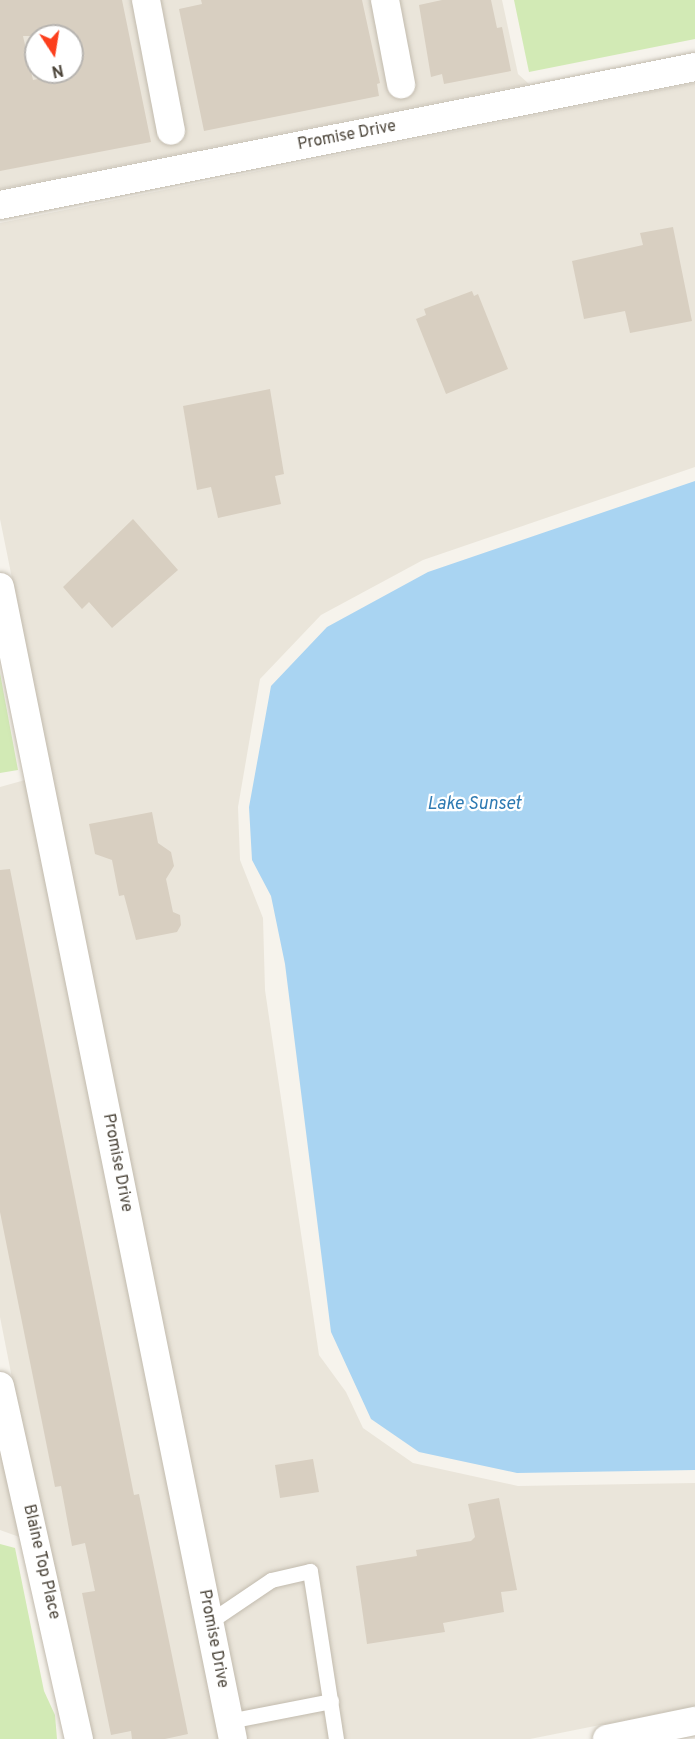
<!DOCTYPE html>
<html>
<head>
<meta charset="utf-8">
<style>
	body { margin:0 }
	#map { position:relative; width:695px; height:1739px; overflow:hidden; background:#f6f3ec; font-family:Overpass,sans-serif }
	div>[style] { position:absolute }
	.residential>* { inset:0; background:#eae5da }
	.green>* { inset:0; background:#d2eab5 }
	.water>* { inset:0; background:#a9d4f2 }
	.building>* { inset:0; background:#d8cfc1 }
	.roads { filter:drop-shadow(0 0 2px #c2bbae) drop-shadow(0 0 2px #c2bbae) }
	.service>* { height:15px; margin:-7.5px; padding:0 7.5px; transform-origin:7.5px; border-radius:7.5px; background:#fff }
	.minor>* { height:28px; margin:-14px; padding:0 14px; transform-origin:14px; border-radius:14px; background:#fff }
	span { translate:-50% -50%; white-space:nowrap; text-align:center; line-height:1.15; -webkit-text-stroke:4.5px #fff; paint-order:stroke }
	.street-label { font-size:16px; color:#4b4439 }
	.water-label { font-size:18px; color:#2e7ab2; font-style:italic }
	.north { position:absolute; left:24px; top:24px; width:60px; height:60px; box-sizing:border-box; background:#fff; border:2px solid #b7b4b0; border-radius:50%; rotate:168deg; font-size:16px; font-weight:700; line-height:24px; text-align:center; color:#4b4439 }
	.north::after { content:''; display:block; margin:auto; width:21px; height:27px; background:#fc3f1d; clip-path:polygon(50% 0,100% 100%,50% 72%,0 100%) }
</style>
</head>
<body>
<div id="map">
	<div class="residential">
		<i style="clip-path:polygon(evenodd,0 0,502px 0,518px 74px,529px 84px,0 189px,0 0,36px 36px,72px 36px,72px 72px,36px 72px,36px 36px)"></i>
		<i style="clip-path:polygon(695px 83px,695px 467px,423px 560px,321px 615px,260px 679px,238px 807px,240px 860px,263px 918px,265px 990px,319px 1355px,346px 1392px,363px 1428px,413px 1463px,518px 1486px,695px 1483px,695px 1706px,530px 1739px,247px 1739px,0 519px,0 223px)"></i>
		<i style="clip-path:polygon(25px 780px,219px 1739px,93px 1739px,12px 1378px,0 1317px,0 787px)"></i>
		<i style="clip-path:polygon(0 1445px,22px 1538px,0 1530px)"></i>
	</div>
	<div class="green">
		<i style="clip-path:polygon(514px 0,695px 0,695px 39px,529px 72px)"></i>
		<i style="clip-path:polygon(0 673px,18px 770px,0 773px)"></i>
		<i style="clip-path:polygon(0 1544px,15px 1548px,44px 1691px,55px 1715px,57px 1739px,0 1739px)"></i>
	</div>
	<div class="water">
		<i style="clip-path:polygon(695px 481px,695px 1470px,517px 1473px,419px 1452px,371px 1419px,331px 1332px,285px 964px,271px 896px,252px 860px,249px 807px,271px 686px,327px 627px,428px 572px)"></i>
	</div>
	<div class="building">
		<i style="clip-path:polygon(evenodd,0 0,122px 0,151px 142px,0 171px,0 0,23px 36px,72px 36px,72px 72px,33px 80px,23px 36px)"></i>
		<i style="clip-path:polygon(201px 0,362px 0,380px 83px,377px 84px,379px 96px,204px 131px,179px 9px,202px 4px)"></i>
		<i style="clip-path:polygon(442px 0,491px 0,497px 28px,502px 27px,511px 71px,444px 84px,442px 74px,431px 77px,419px 5px)"></i>
		<i style="clip-path:polygon(673px 227px,692px 321px,630px 333px,625px 311px,584px 319px,572px 261px,643px 245px,640px 233px)"></i>
		<i style="clip-path:polygon(472px 291px,474px 296px,478px 294px,508px 369px,446px 394px,416px 319px,426px 315px,424px 309px)"></i>
		<i style="clip-path:polygon(270px 389px,284px 474px,275px 476px,281px 504px,218px 518px,211px 487px,197px 490px,183px 406px)"></i>
		<i style="clip-path:polygon(133px 519px,178px 570px,112px 628px,89px 602px,82px 609px,63px 587px)"></i>
		<i style="clip-path:polygon(152px 812px,158px 843px,171px 852px,174px 866px,166px 879px,173px 912px,180px 915px,181px 925px,177px 932px,136px 940px,124px 895px,119px 896px,112px 860px,95px 854px,89px 824px)"></i>
		<i style="clip-path:polygon(10px 869px,134px 1495px,139px 1494px,188px 1734px,165px 1739px,132px 1739px,131px 1731px,111px 1735px,82px 1593px,95px 1591px,85px 1543px,72px 1546px,61px 1486px,55px 1487px,0 1212px,0 870px)"></i>
		<i style="clip-path:polygon(313px 1459px,319px 1492px,280px 1498px,275px 1465px)"></i>
		<i style="clip-path:polygon(499px 1498px,517px 1590px,501px 1592px,504px 1612px,443px 1623px,445px 1632px,367px 1644px,356px 1566px,417px 1556px,416px 1550px,471px 1541px,475px 1537px,468px 1504px)"></i>
	</div>
	<div class="roads">
		<div class="service">
			<i style="left:209px;top:1622px;width:75px;rotate:-34.1deg"></i>
			<i style="left:271px;top:1580px;width:40px;rotate:-13deg"></i>
			<i style="left:310px;top:1571px;width:170px;rotate:81.2deg"></i>
			<i style="left:229px;top:1721px;width:104px;rotate:-11.1deg"></i>
		</div>
		<div class="minor">
			<i style="left:146px;top:0;width:133px;rotate:79.2deg"></i>
			<i style="left:385px;top:0;width:86px;rotate:79.2deg"></i>
			<i style="left:0;top:205px;width:709px;rotate:-11.23deg"></i>
			<i style="left:0;top:587px;width:1175px;rotate:78.57deg"></i>
			<i style="left:0;top:1386px;width:362px;rotate:77.4deg"></i>
			<i style="left:607px;top:1739px;width:90px;rotate:-11.6deg"></i>
		</div>
	</div>
	<div class="street-label">
		<span style="left:347px;top:136px;rotate:-11deg">Promise Drive</span>
		<span style="left:117px;top:1163px;rotate:79deg">Promise Drive</span>
		<span style="left:41px;top:1562px;rotate:77deg">Blaine Top Place</span>
		<span style="left:213px;top:1639px;rotate:79deg">Promise Drive</span>
	</div>
	<div class="water-label">
		<span style="left:474px;top:805px">Lake Sunset</span>
	</div>
	<div class="north">N</div>
</div>
</body>
</html>
